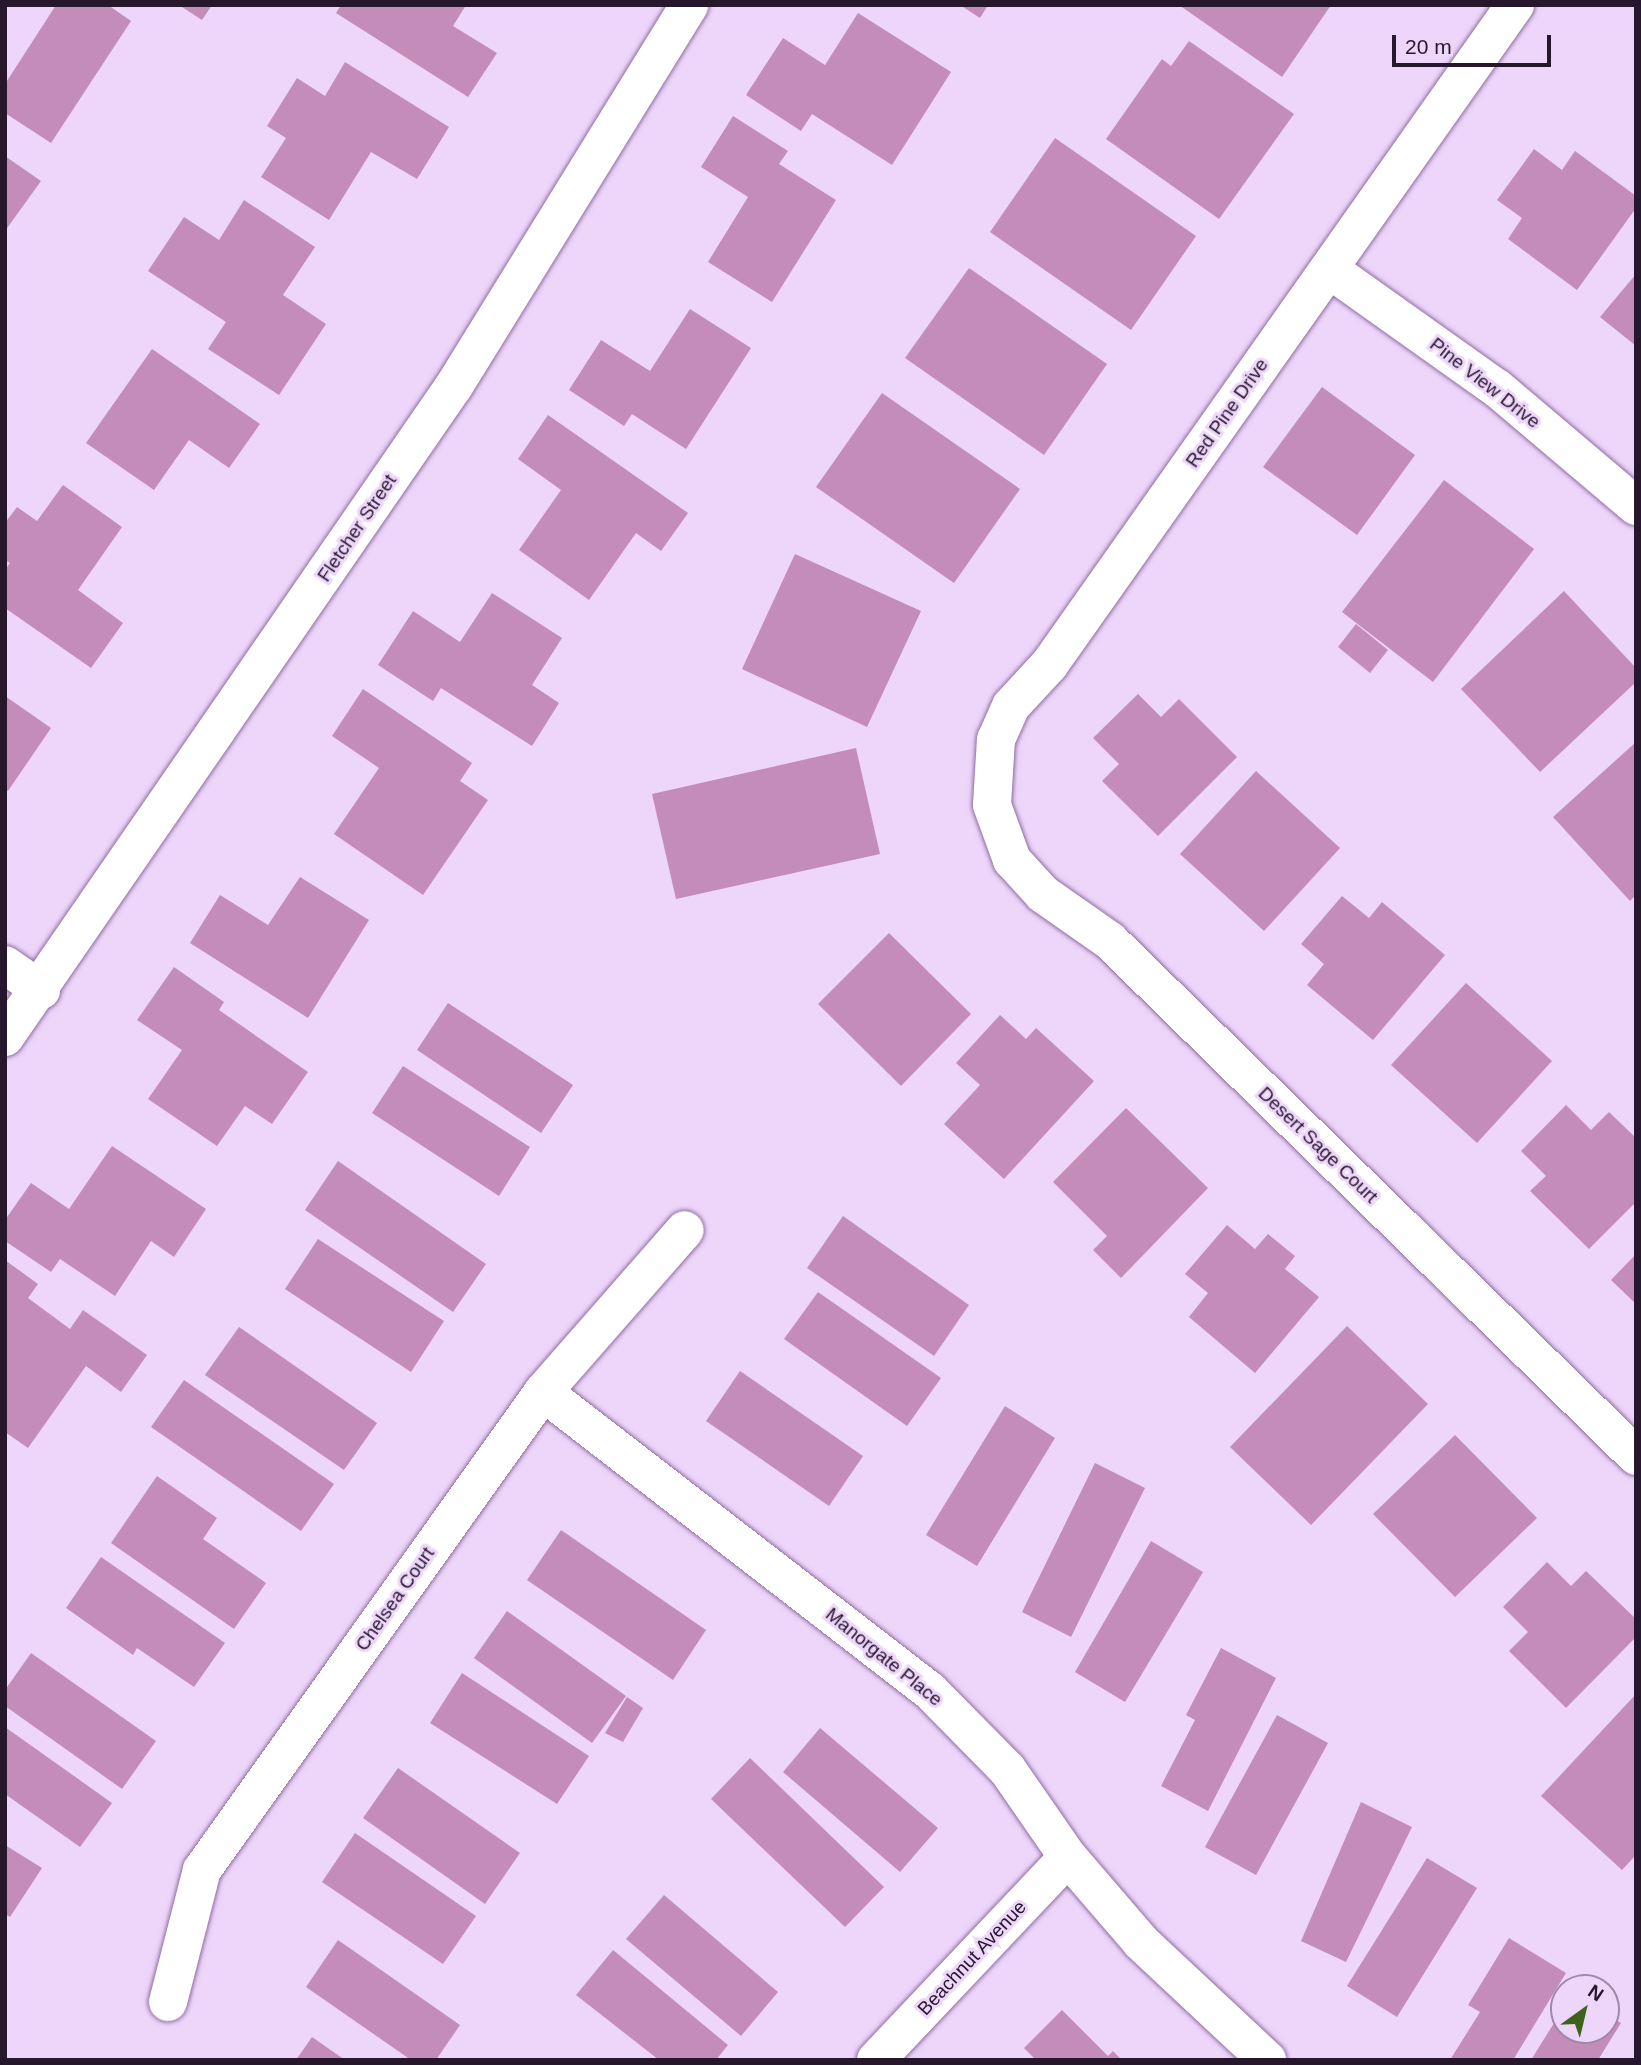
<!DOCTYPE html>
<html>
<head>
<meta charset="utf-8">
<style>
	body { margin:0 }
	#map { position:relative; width:1641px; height:2065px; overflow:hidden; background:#edd6fa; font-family:Arial,sans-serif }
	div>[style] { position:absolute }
	.building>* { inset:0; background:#c48cb9 }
	.roads { filter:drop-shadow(0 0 2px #906da4) drop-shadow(0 0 2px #906da4) }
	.minor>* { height:38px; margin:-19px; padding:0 19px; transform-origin:19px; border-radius:19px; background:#fff }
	span { translate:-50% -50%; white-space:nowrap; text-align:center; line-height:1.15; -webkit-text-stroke:6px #edd6fa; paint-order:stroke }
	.street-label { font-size:19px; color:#26172d }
	.frame { position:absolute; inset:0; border:7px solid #26172d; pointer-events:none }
	.north { position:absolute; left:1550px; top:1974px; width:70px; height:70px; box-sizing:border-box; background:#edd6fa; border:2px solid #9d8aa8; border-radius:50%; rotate:34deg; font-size:19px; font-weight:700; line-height:28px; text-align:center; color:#26172d }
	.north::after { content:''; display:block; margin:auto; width:24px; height:32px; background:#3c621b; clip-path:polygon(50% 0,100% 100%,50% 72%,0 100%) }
	.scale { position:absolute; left:1392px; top:35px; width:159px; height:32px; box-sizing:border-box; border:4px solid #26172d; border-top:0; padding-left:9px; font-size:21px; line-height:24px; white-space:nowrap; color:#26172d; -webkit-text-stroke:5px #edd6fa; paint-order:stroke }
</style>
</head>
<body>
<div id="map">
	<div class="building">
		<i style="clip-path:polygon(56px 5px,108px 5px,131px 21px,51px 143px,5px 113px,5px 84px)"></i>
		<i style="clip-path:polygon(179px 5px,212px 5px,202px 20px)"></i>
		<i style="clip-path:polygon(341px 5px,466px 5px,453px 26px,497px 53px,468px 97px,336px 13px)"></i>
		<i style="clip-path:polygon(960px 5px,988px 5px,980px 18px)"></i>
		<i style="clip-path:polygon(1179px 5px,1331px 5px,1282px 77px)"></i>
		<i style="clip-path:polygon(858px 13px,951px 72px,892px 165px,812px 114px,801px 131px,746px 95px,783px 38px,825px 65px)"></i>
		<i style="clip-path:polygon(1189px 41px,1294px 114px,1219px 219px,1106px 139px,1162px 59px,1171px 66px)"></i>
		<i style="clip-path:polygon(345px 62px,449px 127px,417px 179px,371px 152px,329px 220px,261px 177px,286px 138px,267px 126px,297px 78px,325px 96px)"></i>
		<i style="clip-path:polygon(733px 116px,788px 151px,779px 164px,836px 200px,772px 302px,708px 262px,748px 197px,701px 167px)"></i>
		<i style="clip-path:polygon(1055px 138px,1196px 236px,1131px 330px,990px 232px)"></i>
		<i style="clip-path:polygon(1534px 149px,1562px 170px,1575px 151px,1636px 196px,1636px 208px,1577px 290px,1508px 239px,1522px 218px,1497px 200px)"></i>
		<i style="clip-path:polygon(5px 156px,41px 181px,5px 231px)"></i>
		<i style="clip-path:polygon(244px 200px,315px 247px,283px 295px,326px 324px,279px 395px,208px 349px,226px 322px,148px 271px,184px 217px,219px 240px)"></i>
		<i style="clip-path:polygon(969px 268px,1107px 364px,1044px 455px,905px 358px)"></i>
		<i style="clip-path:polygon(1636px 274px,1636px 346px,1600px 317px)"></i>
		<i style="clip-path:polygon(690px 309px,751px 348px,686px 449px,632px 414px,624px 426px,569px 390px,601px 340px,650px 371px)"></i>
		<i style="clip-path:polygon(152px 349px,260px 424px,229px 468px,189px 440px,154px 490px,86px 443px)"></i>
		<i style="clip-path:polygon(1322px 387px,1415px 455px,1357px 535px,1263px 467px)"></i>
		<i style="clip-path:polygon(882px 393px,1020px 489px,954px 583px,816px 487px)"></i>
		<i style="clip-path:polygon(548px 415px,688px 513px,661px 551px,636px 533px,589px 600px,519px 550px,561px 490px,518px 459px)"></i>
		<i style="clip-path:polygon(1444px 480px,1534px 549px,1433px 682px,1342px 612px)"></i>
		<i style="clip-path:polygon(63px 485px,122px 527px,78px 590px,123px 623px,91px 668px,5px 608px,5px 570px,10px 563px,5px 560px,5px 523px,17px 507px,37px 521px)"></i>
		<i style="clip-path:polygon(795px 554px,921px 611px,867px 727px,742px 669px)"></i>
		<i style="clip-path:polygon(1564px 591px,1636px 668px,1636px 682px,1540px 772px,1461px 689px)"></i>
		<i style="clip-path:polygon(492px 593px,562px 638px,532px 685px,559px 703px,532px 746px,441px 688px,433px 701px,378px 665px,413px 611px,460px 642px)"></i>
		<i style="clip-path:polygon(1356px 624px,1388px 650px,1370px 673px,1338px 647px)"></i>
		<i style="clip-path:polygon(363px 689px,472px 763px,460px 781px,488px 800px,423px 895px,334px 834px,379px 768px,332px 736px)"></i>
		<i style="clip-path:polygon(1138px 694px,1161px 717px,1179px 699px,1237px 757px,1158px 836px,1102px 781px,1119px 764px,1093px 738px)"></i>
		<i style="clip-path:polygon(5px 696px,51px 728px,8px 791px,5px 789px)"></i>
		<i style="clip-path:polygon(1636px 742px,1636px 895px,1630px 901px,1553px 817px)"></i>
		<i style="clip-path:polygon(856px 748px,880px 854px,676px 899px,652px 794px)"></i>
		<i style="clip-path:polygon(1256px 771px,1340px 848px,1264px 931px,1180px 854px)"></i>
		<i style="clip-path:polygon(300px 877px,369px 920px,308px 1018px,190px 943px,220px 895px,268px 925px)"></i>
		<i style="clip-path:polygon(1342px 896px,1369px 918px,1382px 902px,1445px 955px,1373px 1040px,1307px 985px,1324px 964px,1301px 944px)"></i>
		<i style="clip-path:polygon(889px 933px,971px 1014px,901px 1086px,818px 1004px)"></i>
		<i style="clip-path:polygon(174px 967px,224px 1002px,219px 1010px,308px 1072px,272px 1124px,245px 1106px,217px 1146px,148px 1099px,182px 1050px,137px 1020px)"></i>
		<i style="clip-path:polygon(1466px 983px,1552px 1061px,1477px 1143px,1391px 1065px)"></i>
		<i style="clip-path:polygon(448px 1003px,573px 1085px,541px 1133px,417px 1050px)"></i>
		<i style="clip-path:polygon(1000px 1015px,1026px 1039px,1036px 1028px,1094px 1081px,1004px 1179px,944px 1124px,980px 1085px,956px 1063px)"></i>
		<i style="clip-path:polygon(403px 1066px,530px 1147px,499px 1196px,372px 1113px)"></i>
		<i style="clip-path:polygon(1566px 1105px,1591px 1130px,1609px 1112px,1636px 1138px,1636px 1202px,1589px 1249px,1530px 1191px,1546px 1176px,1521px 1151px)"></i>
		<i style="clip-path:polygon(1126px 1108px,1208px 1188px,1121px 1278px,1093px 1250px,1107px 1236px,1053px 1182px)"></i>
		<i style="clip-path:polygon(112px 1146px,206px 1209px,174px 1257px,151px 1241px,115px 1296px,60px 1259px,51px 1272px,5px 1241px,5px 1220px,31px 1183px,69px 1209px)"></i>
		<i style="clip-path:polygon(338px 1161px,486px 1264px,453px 1312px,305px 1210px)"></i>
		<i style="clip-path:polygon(843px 1216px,969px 1305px,934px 1356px,807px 1268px)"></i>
		<i style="clip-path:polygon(1227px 1225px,1255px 1249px,1268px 1234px,1295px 1256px,1285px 1269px,1319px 1297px,1255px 1373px,1189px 1317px,1208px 1293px,1185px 1274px)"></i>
		<i style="clip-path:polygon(318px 1239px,444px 1321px,411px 1372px,285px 1289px)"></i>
		<i style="clip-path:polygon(1636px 1254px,1636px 1304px,1611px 1280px)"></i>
		<i style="clip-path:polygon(5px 1260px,38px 1284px,28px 1298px,70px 1329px,83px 1310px,147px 1355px,121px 1392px,86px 1366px,28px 1448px,5px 1432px)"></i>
		<i style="clip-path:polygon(818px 1292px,941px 1378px,907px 1426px,784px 1339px)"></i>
		<i style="clip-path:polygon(1347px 1326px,1428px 1404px,1311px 1525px,1230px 1447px)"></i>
		<i style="clip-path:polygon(239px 1327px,377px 1423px,344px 1470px,205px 1375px)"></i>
		<i style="clip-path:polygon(740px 1371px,863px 1456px,829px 1506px,706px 1421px)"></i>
		<i style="clip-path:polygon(184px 1380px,334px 1484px,301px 1531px,151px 1427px)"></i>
		<i style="clip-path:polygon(1005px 1406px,1055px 1438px,977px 1566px,926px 1535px)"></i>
		<i style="clip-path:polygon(1455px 1435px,1537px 1518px,1455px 1597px,1373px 1514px)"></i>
		<i style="clip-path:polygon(1095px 1463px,1145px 1488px,1071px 1637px,1022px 1612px)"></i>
		<i style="clip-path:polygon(157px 1476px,217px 1518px,203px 1539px,266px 1583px,234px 1629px,111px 1543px)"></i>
		<i style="clip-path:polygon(561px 1530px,706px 1630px,673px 1680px,527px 1580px)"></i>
		<i style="clip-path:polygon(1151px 1541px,1203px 1572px,1125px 1702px,1075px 1672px)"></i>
		<i style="clip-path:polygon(101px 1557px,225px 1643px,194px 1687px,137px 1648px,133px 1655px,66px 1608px)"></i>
		<i style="clip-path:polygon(1547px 1562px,1571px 1586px,1586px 1571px,1636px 1619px,1636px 1637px,1566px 1708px,1509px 1651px,1528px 1632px,1503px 1607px)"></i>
		<i style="clip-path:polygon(507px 1611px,626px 1696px,592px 1743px,474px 1658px)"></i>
		<i style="clip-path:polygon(1221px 1648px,1276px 1678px,1208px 1811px,1161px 1786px,1195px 1720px,1186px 1715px)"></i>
		<i style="clip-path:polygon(31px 1653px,156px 1741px,122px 1789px,5px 1706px,5px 1690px)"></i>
		<i style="clip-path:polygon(462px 1673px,589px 1756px,557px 1804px,430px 1723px)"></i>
		<i style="clip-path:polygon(1636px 1694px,1636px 1855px,1622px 1870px,1541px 1796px)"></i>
		<i style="clip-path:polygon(627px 1697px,643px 1708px,623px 1742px,605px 1733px)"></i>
		<i style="clip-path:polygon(1277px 1715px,1328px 1743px,1256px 1875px,1205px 1847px)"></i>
		<i style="clip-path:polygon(5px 1727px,112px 1803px,80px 1847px,5px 1794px)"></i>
		<i style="clip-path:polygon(820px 1728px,938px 1828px,900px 1872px,783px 1772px)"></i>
		<i style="clip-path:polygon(750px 1758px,884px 1887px,845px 1927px,711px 1799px)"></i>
		<i style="clip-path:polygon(398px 1768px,520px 1853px,485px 1904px,363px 1818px)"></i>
		<i style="clip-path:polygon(1361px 1802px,1412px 1827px,1346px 1962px,1301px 1941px)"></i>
		<i style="clip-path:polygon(355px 1833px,476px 1916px,443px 1964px,322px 1882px)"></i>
		<i style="clip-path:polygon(5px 1845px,42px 1868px,10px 1917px,5px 1914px)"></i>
		<i style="clip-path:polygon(1427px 1858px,1477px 1888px,1397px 2017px,1347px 1986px)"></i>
		<i style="clip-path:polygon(664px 1895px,778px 1992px,741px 2036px,626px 1939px)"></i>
		<i style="clip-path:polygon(1509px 1938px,1566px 1973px,1513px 2060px,1450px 2060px,1480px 2012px,1468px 2005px)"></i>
		<i style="clip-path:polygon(338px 1940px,460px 2025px,436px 2060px,411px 2060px,306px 1987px)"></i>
		<i style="clip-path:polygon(613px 1950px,728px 2045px,716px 2060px,659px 2060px,576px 1995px)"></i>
		<i style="clip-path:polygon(1564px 2007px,1564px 2030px,1606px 2030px,1606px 2013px,1621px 2023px,1598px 2060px,1531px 2060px)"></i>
		<i style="clip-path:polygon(1062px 2010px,1108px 2056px,1113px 2051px,1122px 2060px,1036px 2060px,1024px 2048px)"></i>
		<i style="clip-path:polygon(312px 2037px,345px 2060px,296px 2060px)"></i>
	</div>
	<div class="roads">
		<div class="minor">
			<i style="left:1515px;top:5px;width:808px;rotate:125.22deg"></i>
			<i style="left:1049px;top:665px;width:56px;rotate:132.8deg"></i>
			<i style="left:1011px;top:706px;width:36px;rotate:114deg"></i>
			<i style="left:996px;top:739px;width:66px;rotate:93.5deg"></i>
			<i style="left:992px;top:805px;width:59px;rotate:70deg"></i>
			<i style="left:1012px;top:860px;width:46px;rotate:47.6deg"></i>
			<i style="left:1043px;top:894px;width:82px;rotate:35deg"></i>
			<i style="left:1110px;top:941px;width:736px;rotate:44.39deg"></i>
			<i style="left:1329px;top:269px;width:207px;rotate:35.4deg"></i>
			<i style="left:1498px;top:389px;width:181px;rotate:40.3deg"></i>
			<i style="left:5px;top:965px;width:44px;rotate:34.8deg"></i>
			<i style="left:5px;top:1037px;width:791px;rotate:-55.41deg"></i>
			<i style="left:454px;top:386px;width:448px;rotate:-58.3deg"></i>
			<i style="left:543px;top:1392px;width:488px;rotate:37.7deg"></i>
			<i style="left:929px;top:1690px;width:111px;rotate:45.4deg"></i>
			<i style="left:1007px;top:1769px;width:107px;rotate:55.3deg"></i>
			<i style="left:1068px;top:1857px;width:112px;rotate:49.3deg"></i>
			<i style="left:1141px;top:1942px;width:173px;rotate:43.1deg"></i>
			<i style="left:168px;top:2002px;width:136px;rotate:-75.6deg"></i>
			<i style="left:202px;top:1870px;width:587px;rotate:-54.5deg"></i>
			<i style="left:543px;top:1392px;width:215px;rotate:-48.8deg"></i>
			<i style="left:876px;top:2060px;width:279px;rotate:-46.6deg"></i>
		</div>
	</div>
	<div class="street-label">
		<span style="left:1485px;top:383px;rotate:38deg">Pine View Drive</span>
		<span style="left:1227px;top:413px;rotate:-55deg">Red Pine Drive</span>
		<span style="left:357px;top:528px;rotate:-56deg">Fletcher Street</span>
		<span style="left:1318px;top:1145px;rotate:44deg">Desert Sage Court</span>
		<span style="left:395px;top:1599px;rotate:-55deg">Chelsea Court</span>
		<span style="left:884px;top:1657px;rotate:39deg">Manorgate Place</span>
		<span style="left:972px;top:1958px;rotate:-47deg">Beachnut Avenue</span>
	</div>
	<div class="frame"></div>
	<div class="north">N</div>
	<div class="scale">20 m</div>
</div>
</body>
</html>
